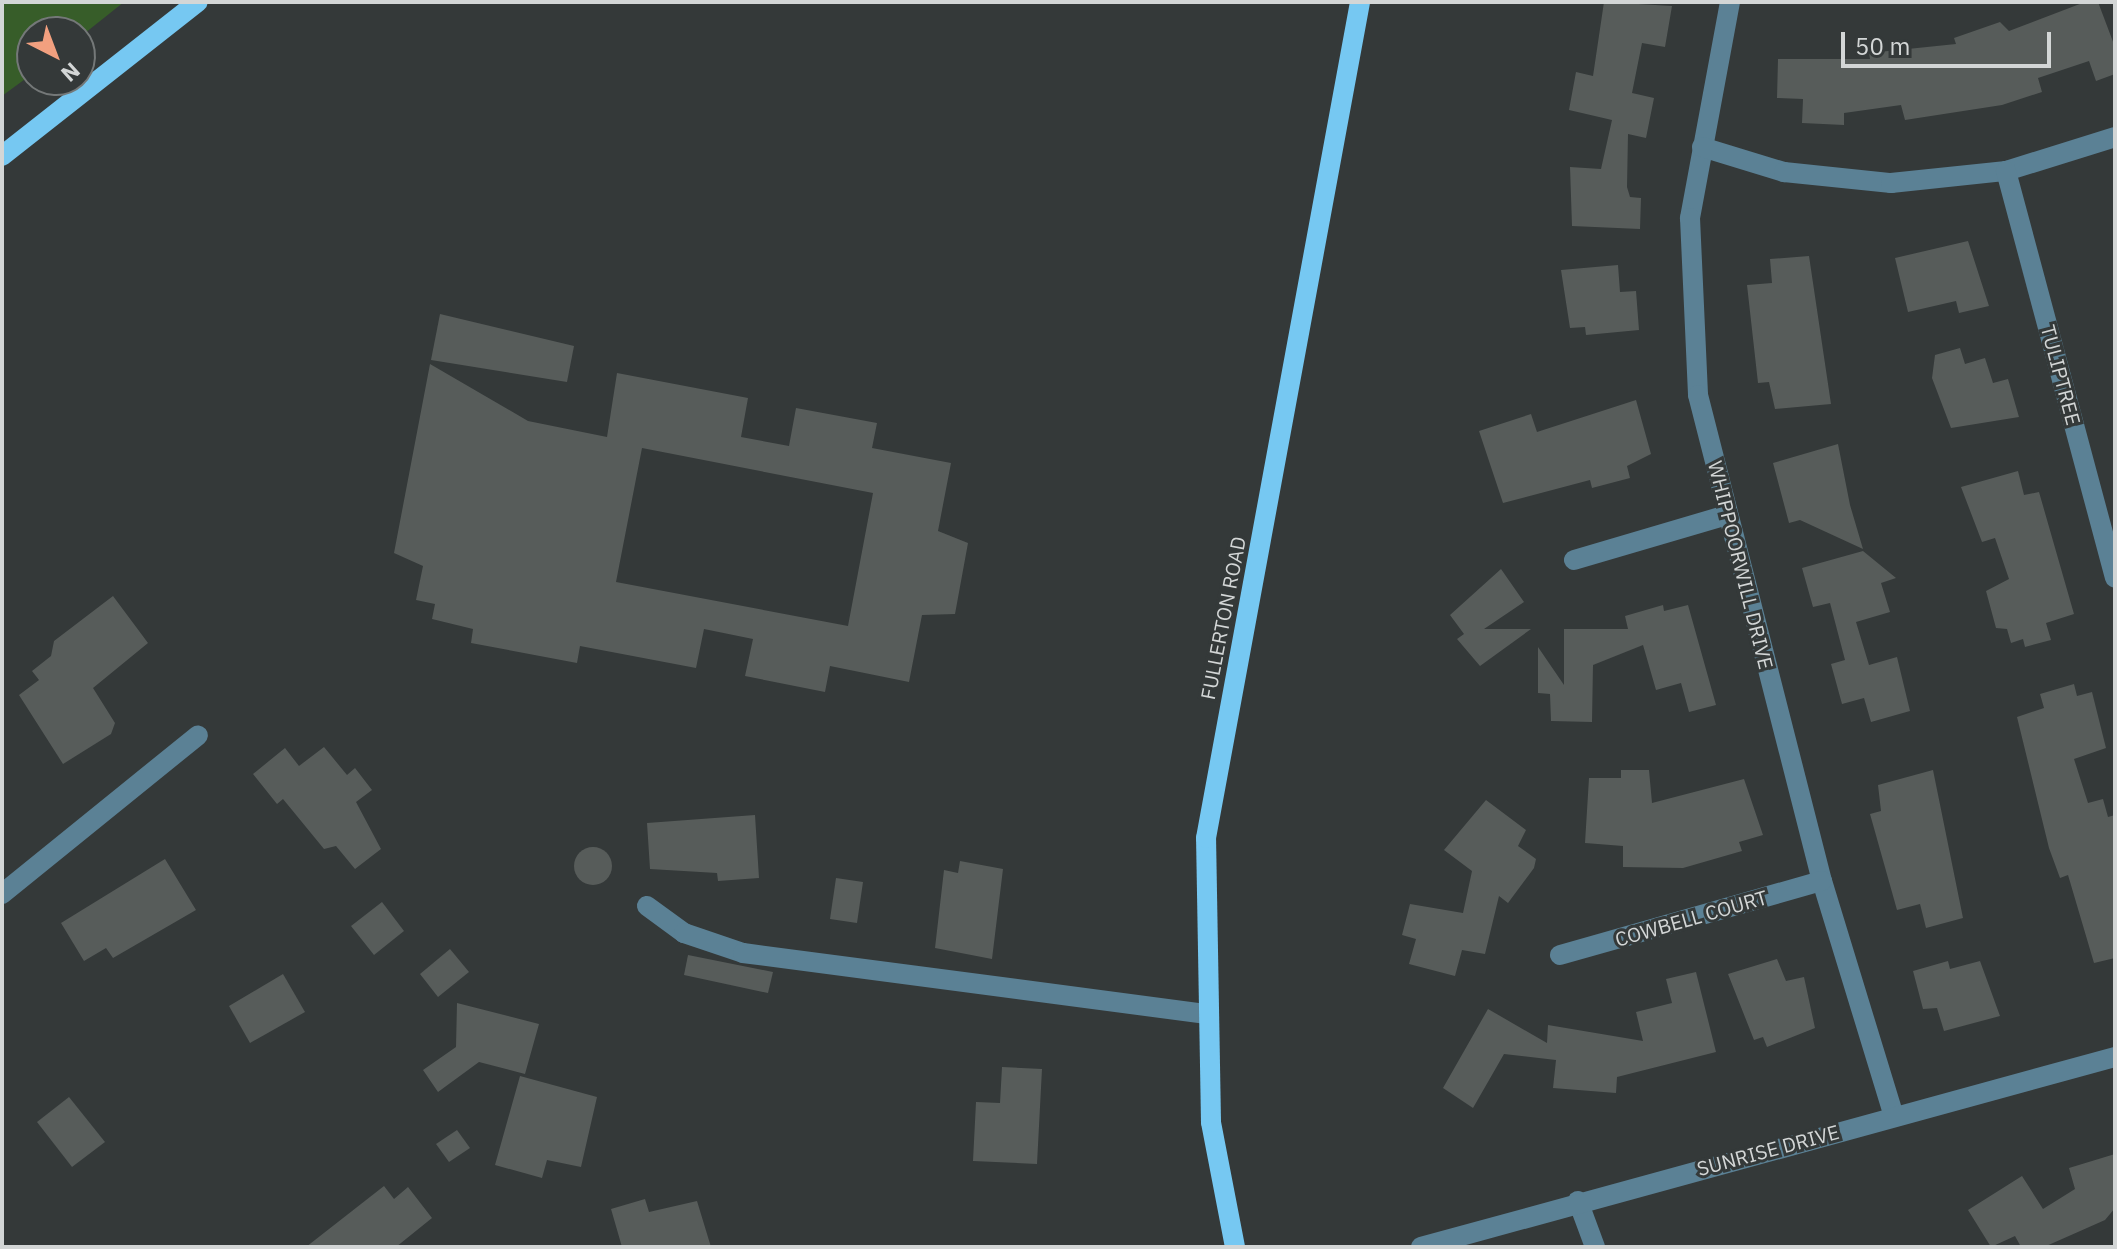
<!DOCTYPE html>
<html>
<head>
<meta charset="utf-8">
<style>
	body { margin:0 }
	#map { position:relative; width:2117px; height:1249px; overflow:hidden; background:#343939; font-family:"IBM Plex Sans",sans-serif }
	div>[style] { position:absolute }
	.green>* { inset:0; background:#375d29 }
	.building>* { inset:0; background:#575c5a }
	.round { border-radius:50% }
	.minor>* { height:20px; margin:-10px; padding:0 10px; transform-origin:10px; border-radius:10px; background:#5b8195 }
	.major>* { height:20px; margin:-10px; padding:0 10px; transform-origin:10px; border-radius:10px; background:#76c8f2 }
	span { translate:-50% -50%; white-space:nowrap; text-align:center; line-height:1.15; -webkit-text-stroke:6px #343939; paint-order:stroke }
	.street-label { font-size:20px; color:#d3d6d6 }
	.frame { position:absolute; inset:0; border:4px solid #d3d6d6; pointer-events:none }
	.north { position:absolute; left:16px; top:16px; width:80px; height:80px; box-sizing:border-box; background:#343939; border:2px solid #747878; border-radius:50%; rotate:138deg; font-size:22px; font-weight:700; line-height:32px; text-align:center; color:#d3d6d6 }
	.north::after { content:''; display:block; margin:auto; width:28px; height:36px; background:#f2a07f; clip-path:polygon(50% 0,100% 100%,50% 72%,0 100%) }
	.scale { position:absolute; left:1841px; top:32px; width:210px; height:36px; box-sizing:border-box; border:4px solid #d3d6d6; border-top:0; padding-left:10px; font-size:24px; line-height:28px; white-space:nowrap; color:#d3d6d6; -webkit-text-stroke:6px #343939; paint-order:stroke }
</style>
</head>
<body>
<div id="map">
	<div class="green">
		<i style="clip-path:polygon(2px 2px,124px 2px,80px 37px,32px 32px,32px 74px,2px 96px)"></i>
	</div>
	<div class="building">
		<i style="clip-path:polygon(1604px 2px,1672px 6px,1665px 47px,1642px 43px,1632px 93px,1654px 98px,1646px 138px,1628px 134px,1627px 187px,1630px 197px,1641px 198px,1640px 229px,1572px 226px,1570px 167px,1601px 169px,1612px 120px,1569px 110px,1576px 72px,1593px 76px)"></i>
		<i style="clip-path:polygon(2085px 2px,2098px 2px,2115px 47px,2115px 74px,2096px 81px,2089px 61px,2038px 78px,2042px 92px,2002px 105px,1905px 120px,1901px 105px,1844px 113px,1844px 125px,1802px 123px,1803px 99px,1777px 98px,1778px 59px,1870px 59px,1869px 53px,1956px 44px,1954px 38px,2000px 22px,2009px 31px)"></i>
		<i style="clip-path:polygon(1968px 241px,1989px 306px,1959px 313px,1956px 301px,1908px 312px,1895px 258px)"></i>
		<i style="clip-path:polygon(1809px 256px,1831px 404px,1775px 409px,1769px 382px,1758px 383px,1747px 285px,1772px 283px,1770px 259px)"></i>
		<i style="clip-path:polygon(1618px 265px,1620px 292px,1636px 291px,1639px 330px,1586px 335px,1585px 327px,1570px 328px,1561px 270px)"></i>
		<i style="clip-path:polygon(440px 314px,574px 346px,567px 382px,431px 360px)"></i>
		<i style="clip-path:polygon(1960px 348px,1965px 364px,1985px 358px,1993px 383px,2008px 379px,2019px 417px,1951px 428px,1932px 378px,1935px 355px)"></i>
		<i style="clip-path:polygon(evenodd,430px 364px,528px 421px,607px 437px,617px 373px,748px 398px,741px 437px,789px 446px,796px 408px,877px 423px,872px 448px,951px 463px,938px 531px,968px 543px,955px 614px,922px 615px,909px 682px,830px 666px,825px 692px,745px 676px,753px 639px,704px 629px,696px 668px,580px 646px,577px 663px,471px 643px,473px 629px,432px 619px,435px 604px,416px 600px,423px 566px,394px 553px,430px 364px,642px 448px,873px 493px,848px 626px,616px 582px,642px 448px)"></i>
		<i style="clip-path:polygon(1636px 400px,1651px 454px,1627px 466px,1630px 478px,1592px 488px,1590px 480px,1503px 503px,1479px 431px,1531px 414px,1537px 432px)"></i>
		<i style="clip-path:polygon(1838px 444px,1850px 505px,1863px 549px,1800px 520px,1789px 523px,1773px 463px)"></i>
		<i style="clip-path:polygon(2018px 471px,2024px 495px,2039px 492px,2074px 614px,2046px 623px,2051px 640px,2025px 647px,2023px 639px,2011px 643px,2007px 629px,1996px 628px,1986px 591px,2009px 579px,1995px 538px,1982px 542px,1961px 487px)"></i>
		<i style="clip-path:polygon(1863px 551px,1896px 578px,1881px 583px,1890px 612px,1856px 622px,1869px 665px,1897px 657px,1910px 711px,1871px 722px,1864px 698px,1842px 704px,1831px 664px,1845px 660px,1830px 603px,1813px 607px,1802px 568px)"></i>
		<i style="clip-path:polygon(1501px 569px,1524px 602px,1484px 629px,1531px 629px,1480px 666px,1457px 639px,1464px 634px,1450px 615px)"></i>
		<i style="clip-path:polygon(113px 596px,148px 643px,93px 688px,115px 723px,111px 734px,63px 764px,19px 695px,39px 680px,32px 671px,51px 656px,54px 641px)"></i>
		<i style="clip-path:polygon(1663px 605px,1664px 611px,1688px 605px,1716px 705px,1689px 712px,1681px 683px,1656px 690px,1643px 645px,1593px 665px,1592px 722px,1551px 721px,1550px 694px,1538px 693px,1538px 647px,1564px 685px,1564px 629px,1628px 629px,1625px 616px)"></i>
		<i style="clip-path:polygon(2074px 684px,2077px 696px,2092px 692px,2106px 748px,2074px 759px,2088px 803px,2103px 799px,2108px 817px,2115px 815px,2115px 958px,2094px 963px,2068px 875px,2060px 878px,2049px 848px,2017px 717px,2044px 708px,2040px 694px)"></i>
		<i style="clip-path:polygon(324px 747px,347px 775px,355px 768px,372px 790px,356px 802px,381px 849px,355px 869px,336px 846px,324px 849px,283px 799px,277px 804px,253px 774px,285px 748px,299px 766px)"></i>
		<i style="clip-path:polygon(1621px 770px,1649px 770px,1652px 803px,1744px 779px,1763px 835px,1739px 842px,1742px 851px,1683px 868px,1623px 867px,1623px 846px,1585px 843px,1589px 778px,1621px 778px)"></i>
		<i style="clip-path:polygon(1933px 770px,1963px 918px,1926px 928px,1920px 904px,1897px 910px,1870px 814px,1881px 811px,1878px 785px)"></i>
		<i style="clip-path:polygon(1486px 800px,1526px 830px,1518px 846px,1536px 859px,1534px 868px,1508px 903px,1499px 896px,1485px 954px,1462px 950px,1455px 976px,1409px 964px,1416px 939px,1402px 935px,1410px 904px,1463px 913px,1472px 871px,1444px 850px)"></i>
		<i style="clip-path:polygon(755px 815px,759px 878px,718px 881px,717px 873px,650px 869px,647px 823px)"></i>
		<i class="round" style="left:574px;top:847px;width:38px;height:38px"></i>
		<i style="clip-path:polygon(165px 859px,196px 910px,113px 958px,106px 948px,84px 961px,61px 923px)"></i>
		<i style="clip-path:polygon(960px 861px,1003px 869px,992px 959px,935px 948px,944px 870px,958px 873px)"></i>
		<i style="clip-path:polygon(836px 878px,863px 882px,857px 923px,830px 919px)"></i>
		<i style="clip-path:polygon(382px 902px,404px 931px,374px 955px,351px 926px)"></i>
		<i style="clip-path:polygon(450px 949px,469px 972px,438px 997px,420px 974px)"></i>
		<i style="clip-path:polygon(688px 955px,773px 972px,768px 993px,684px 975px)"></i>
		<i style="clip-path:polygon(1777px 959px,1786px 981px,1804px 977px,1815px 1028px,1767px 1047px,1763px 1037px,1754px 1040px,1728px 974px)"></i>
		<i style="clip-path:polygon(1948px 961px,1950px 969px,1980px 961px,2000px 1016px,1944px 1031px,1937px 1008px,1923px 1009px,1913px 971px)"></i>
		<i style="clip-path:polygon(1696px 972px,1716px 1052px,1617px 1077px,1616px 1093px,1553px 1088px,1556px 1060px,1504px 1054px,1473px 1108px,1443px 1088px,1488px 1009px,1547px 1043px,1548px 1025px,1643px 1041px,1636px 1012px,1672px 1003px,1666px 979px)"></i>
		<i style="clip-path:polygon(283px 974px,305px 1012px,250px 1043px,229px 1006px)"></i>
		<i style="clip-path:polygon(457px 1003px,539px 1024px,525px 1074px,479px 1062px,438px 1092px,423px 1070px,456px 1047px)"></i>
		<i style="clip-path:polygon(1002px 1067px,1042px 1069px,1037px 1164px,973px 1161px,976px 1102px,1000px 1103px)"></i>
		<i style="clip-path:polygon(520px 1076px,597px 1097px,581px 1167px,547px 1160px,542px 1178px,495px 1165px)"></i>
		<i style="clip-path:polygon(69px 1097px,105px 1142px,72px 1167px,37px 1122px)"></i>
		<i style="clip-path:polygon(457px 1130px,470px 1148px,449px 1162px,436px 1144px)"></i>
		<i style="clip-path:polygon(2115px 1154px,2115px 1208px,2105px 1220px,2044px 1247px,2021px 1247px,2015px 1236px,1991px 1247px,1968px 1210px,2022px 1176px,2043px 1209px,2075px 1189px,2069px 1168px)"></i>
		<i style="clip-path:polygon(384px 1186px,394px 1199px,408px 1187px,432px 1218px,396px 1247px,306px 1247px)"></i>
		<i style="clip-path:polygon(645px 1199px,649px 1212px,697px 1201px,711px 1247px,622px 1247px,611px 1209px)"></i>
	</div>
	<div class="minor">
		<i style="left:1730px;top:2px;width:220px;rotate:100.5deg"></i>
		<i style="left:1690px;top:218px;width:177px;rotate:87.4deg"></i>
		<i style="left:1698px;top:395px;width:502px;rotate:75.69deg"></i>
		<i style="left:1822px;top:881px;width:246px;rotate:73deg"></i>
		<i style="left:1702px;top:147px;width:86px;rotate:17deg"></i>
		<i style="left:1784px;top:172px;width:108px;rotate:5.9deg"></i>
		<i style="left:1891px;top:183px;width:116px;rotate:-6deg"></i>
		<i style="left:2006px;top:171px;width:114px;rotate:-17.3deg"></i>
		<i style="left:2006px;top:171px;width:421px;rotate:75deg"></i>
		<i style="left:1574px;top:560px;width:159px;rotate:-16.4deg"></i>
		<i style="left:2px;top:894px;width:252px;rotate:-39deg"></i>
		<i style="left:647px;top:906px;width:46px;rotate:36.1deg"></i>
		<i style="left:684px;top:933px;width:62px;rotate:18.7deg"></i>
		<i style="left:743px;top:953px;width:466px;rotate:7.5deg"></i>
		<i style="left:1560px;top:955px;width:272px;rotate:-15.8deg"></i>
		<i style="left:1578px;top:1201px;width:49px;rotate:69.7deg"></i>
		<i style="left:1421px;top:1247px;width:720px;rotate:-15.31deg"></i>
	</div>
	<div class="major">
		<i style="left:2px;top:156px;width:249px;rotate:-38.2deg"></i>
		<i style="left:1235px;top:1247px;width:127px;rotate:-100.9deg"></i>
		<i style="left:1211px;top:1122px;width:284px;rotate:-91deg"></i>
		<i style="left:1206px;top:838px;width:850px;rotate:-79.56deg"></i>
	</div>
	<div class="street-label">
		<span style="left:2061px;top:375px;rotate:75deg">TULIPTREE</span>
		<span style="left:1741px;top:565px;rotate:76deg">WHIPPOORWILL DRIVE</span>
		<span style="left:1223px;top:618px;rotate:-79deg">FULLERTON ROAD</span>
		<span style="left:1691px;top:918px;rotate:-16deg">COWBELL COURT</span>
		<span style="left:1768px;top:1150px;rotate:-15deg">SUNRISE DRIVE</span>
	</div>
	<div class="frame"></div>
	<div class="north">N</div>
	<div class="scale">50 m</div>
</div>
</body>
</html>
